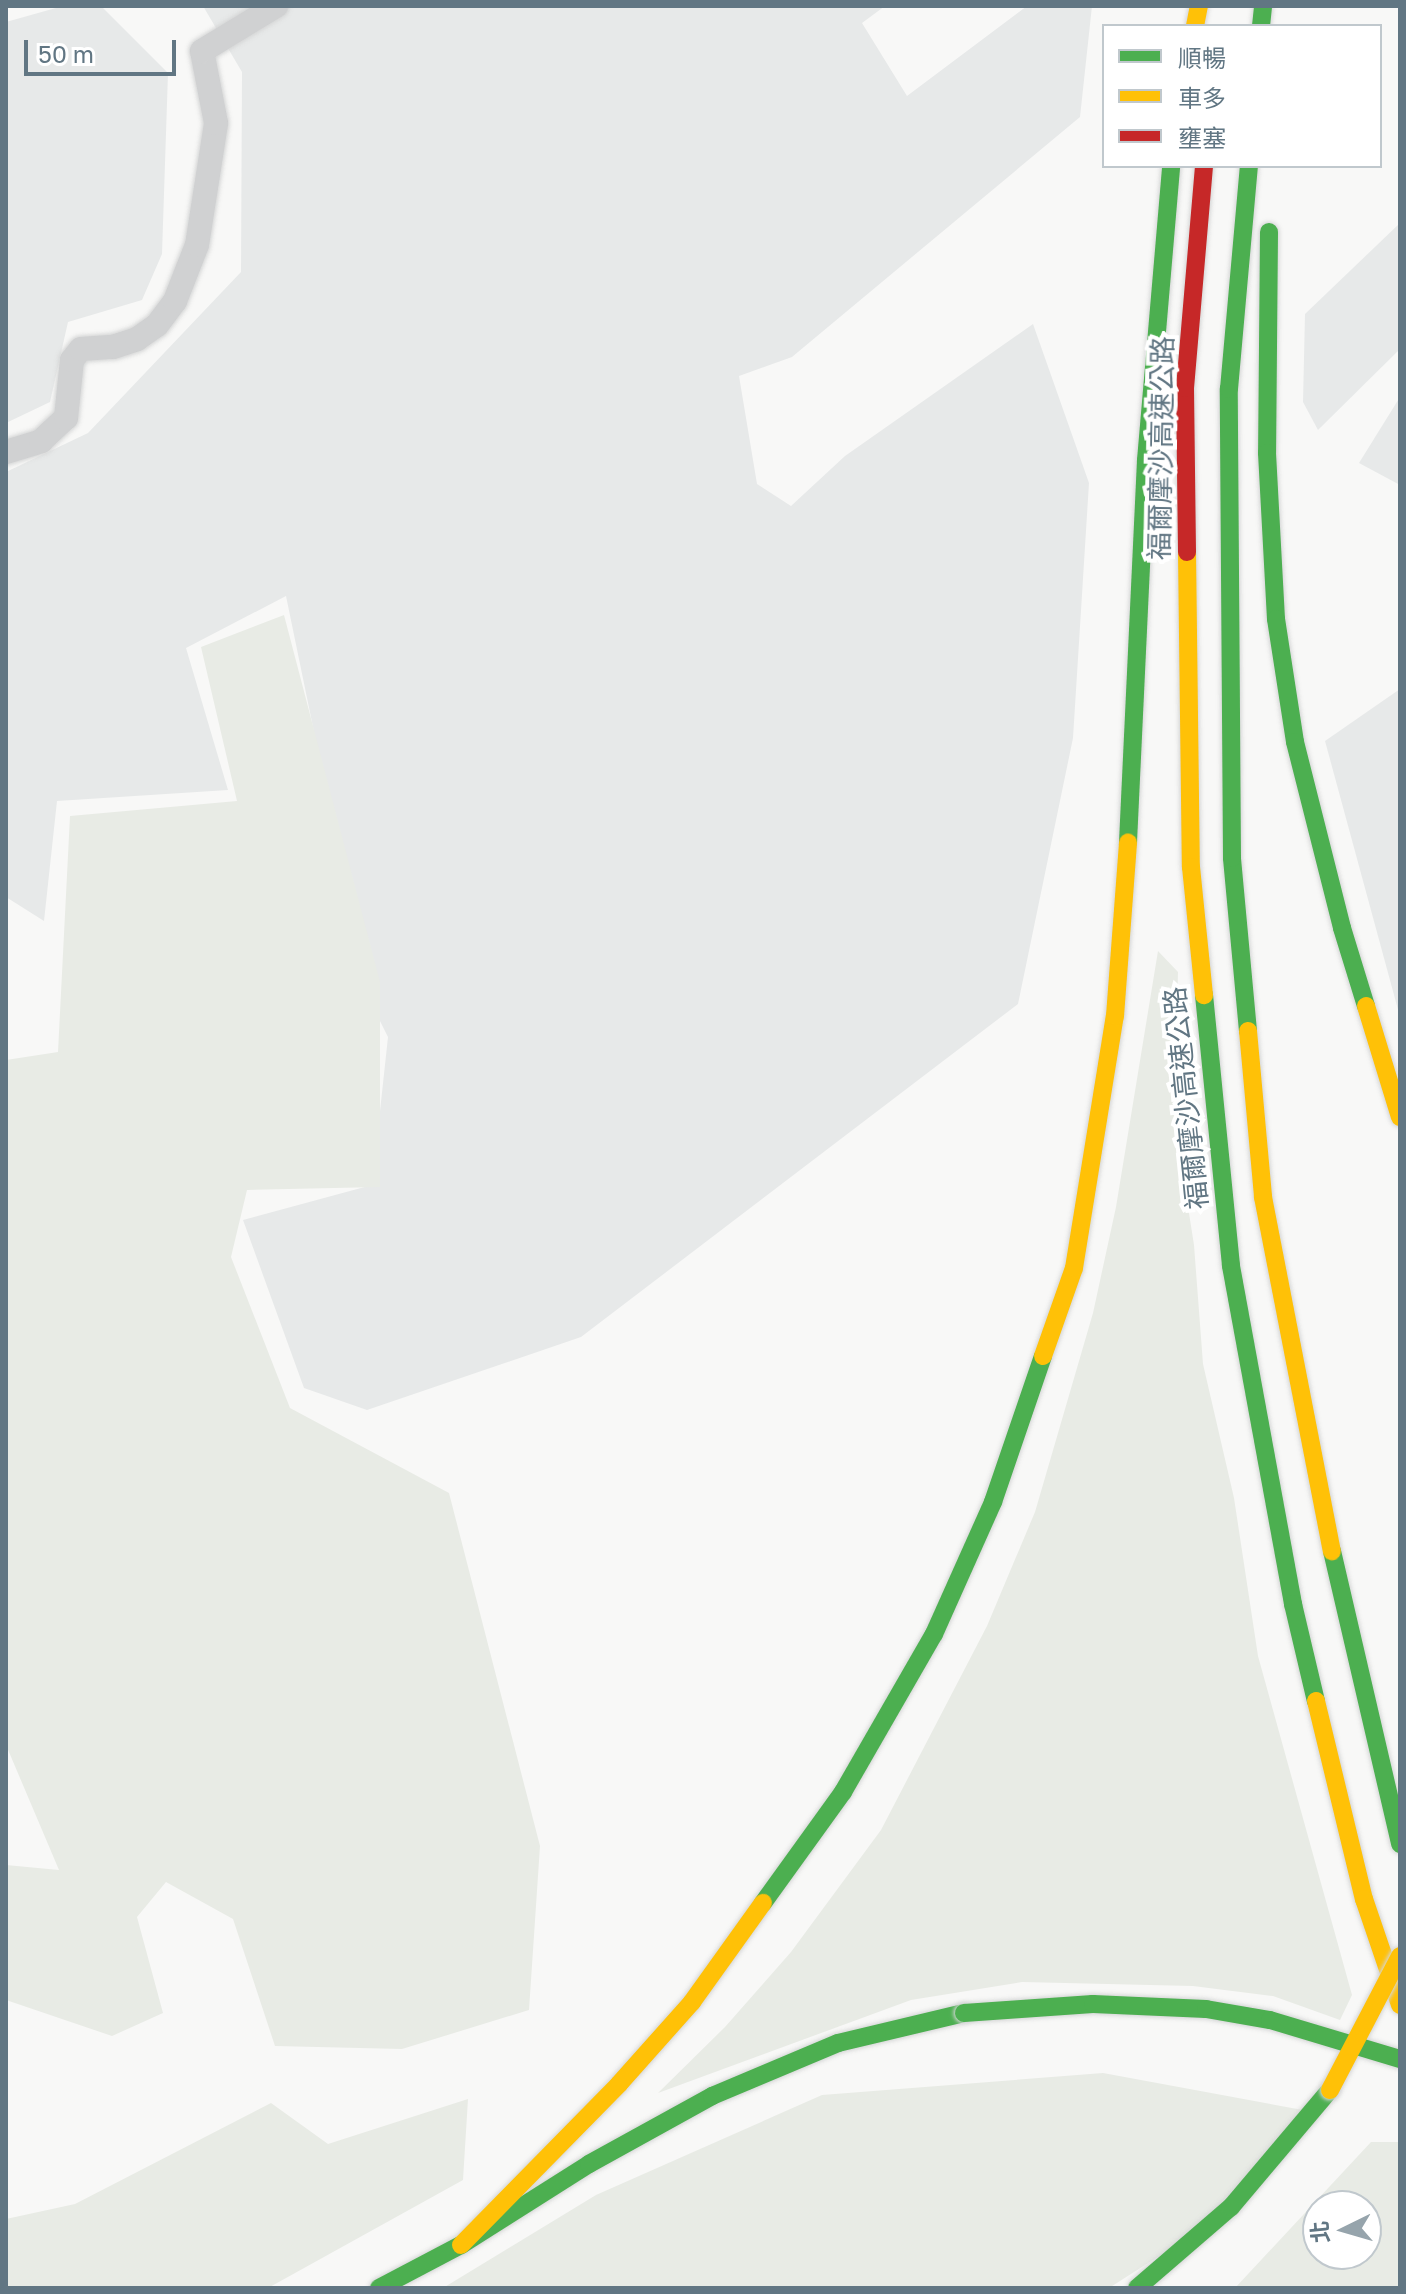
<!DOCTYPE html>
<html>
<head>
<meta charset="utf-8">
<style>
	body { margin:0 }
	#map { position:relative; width:1406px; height:2294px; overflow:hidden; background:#f8f8f7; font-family:"Golos Text","Noto Sans TC",sans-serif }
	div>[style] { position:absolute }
	.built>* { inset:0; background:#e7e9e9 }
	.green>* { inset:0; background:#e8ebe5 }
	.roads { filter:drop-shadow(0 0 2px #d5d6d6) drop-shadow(0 0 2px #d5d6d6) }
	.street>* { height:24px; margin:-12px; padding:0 12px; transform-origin:12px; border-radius:12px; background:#d0d1d2 }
	.fast>* { height:18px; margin:-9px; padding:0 9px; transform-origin:9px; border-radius:9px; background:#4caf50 }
	.slow>* { height:18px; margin:-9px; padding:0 9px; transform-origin:9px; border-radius:9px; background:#ffc107 }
	.jam>* { height:18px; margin:-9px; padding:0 9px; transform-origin:9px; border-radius:9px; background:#c62828 }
	.bridges { filter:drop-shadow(0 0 2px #d5d6d6) drop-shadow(0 0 2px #d5d6d6) }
	.fast-bridge>* { height:18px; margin:-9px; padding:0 9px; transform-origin:9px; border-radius:9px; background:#4caf50 }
	.slow-bridge>* { height:18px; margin:-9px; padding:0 9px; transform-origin:9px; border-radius:9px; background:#ffc107 }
	span { translate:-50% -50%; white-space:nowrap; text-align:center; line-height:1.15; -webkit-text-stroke:8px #fff; paint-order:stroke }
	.street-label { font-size:28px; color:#617683 }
	.frame { position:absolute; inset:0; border:8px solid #617683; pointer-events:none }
	.legend { position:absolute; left:1102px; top:24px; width:280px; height:144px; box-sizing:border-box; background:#fff; border:2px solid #c0c8cd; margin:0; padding:10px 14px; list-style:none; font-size:24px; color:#617683 }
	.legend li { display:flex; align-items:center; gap:16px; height:40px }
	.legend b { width:40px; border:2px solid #c0c8cd }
	.north { position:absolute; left:1302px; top:2190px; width:80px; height:80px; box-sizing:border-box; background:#fff; border:2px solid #c0c8cd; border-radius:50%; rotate:265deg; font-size:22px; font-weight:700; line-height:32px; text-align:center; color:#617683 }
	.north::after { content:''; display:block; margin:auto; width:28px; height:36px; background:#96a4ac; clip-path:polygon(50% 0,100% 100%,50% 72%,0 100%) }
	.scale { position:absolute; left:24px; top:40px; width:152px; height:36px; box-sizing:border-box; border:4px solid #617683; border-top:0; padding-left:10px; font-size:24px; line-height:28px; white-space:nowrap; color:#617683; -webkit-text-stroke:6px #fff; paint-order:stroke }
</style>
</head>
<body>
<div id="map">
	<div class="built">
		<i style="clip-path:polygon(63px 6px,101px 6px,168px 73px,162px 254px,142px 300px,68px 322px,50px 402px,6px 423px,6px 22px)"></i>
		<i style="clip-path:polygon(203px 6px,885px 6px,862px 23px,907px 96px,1027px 6px,1092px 6px,1080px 117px,792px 357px,739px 376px,757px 484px,791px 506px,845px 456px,1033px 324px,1089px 483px,1073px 738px,1018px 1004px,581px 1337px,367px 1410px,304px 1388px,243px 1220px,372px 1185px,388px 1037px,326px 913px,327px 795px,286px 596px,186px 648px,228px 790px,57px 801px,44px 921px,6px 897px,6px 472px,88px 433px,241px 272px,242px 72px)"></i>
		<i style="clip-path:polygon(1400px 223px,1400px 349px,1318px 430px,1303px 402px,1305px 314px)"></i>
		<i style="clip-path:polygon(1400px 397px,1400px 485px,1359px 463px)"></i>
		<i style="clip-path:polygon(1400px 689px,1400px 1017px,1325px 741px)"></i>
	</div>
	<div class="green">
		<i style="clip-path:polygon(284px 615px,380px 982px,380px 1187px,247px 1190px,231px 1257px,290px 1408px,449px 1493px,540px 1846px,529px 2010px,402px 2049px,275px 2046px,233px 1919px,166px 1882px,137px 1917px,163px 2013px,112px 2036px,6px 2000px,6px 1865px,59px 1870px,6px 1745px,6px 1060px,58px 1052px,70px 816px,237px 801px,201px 647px)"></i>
		<i style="clip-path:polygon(1158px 951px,1178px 972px,1174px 1118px,1194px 1245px,1203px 1364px,1234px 1498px,1258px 1656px,1352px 1995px,1340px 2020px,1273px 1996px,1193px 1986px,1022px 1982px,911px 2000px,658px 2093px,725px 2027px,791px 1952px,881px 1830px,987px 1626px,1035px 1512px,1093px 1313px,1116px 1207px)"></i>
		<i style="clip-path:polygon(1103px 2073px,1308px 2111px,1222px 2216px,1109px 2288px,443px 2288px,596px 2195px,822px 2095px)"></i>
		<i style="clip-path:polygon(468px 2099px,463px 2180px,268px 2288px,6px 2288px,6px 2219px,75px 2204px,271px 2103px,328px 2144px)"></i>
		<i style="clip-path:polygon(evenodd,1371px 2142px,1398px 2142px,1400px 2146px,1400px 2288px,1235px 2288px,1371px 2142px,1366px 2206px,1366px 2254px,1318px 2254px,1318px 2206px,1366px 2206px)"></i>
	</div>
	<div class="roads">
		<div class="street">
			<i style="left:6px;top:452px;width:37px;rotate:-17deg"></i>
			<i style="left:41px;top:441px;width:34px;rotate:-43deg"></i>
			<i style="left:66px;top:418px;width:58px;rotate:-84.1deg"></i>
			<i style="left:72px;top:360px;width:14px;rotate:-51deg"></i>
			<i style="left:81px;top:349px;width:32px;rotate:-4deg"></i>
			<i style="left:113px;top:347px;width:25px;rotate:-18deg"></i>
			<i style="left:137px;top:339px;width:24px;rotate:-35deg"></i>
			<i style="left:157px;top:325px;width:30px;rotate:-53deg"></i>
			<i style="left:175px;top:301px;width:60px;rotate:-68.6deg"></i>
			<i style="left:197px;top:245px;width:123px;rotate:-81.1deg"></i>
			<i style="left:216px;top:123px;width:73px;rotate:-101deg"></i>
			<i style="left:202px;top:51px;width:87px;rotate:-31.3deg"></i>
		</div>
		<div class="fast">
			<i style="left:1261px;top:26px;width:20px;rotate:-84deg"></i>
			<i style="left:1269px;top:232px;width:221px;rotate:90.5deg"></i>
			<i style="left:1267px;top:453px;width:166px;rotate:86.9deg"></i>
			<i style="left:1276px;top:619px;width:124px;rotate:81.2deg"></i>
			<i style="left:1295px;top:742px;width:192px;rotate:75.8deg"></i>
			<i style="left:1342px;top:928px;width:82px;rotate:72.9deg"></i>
			<i style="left:1128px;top:842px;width:382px;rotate:-87.3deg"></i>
			<i style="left:1146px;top:460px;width:295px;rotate:-85.1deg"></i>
			<i style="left:1204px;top:995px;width:272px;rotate:84.3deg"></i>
			<i style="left:1231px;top:1266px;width:344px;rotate:79.6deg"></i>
			<i style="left:1293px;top:1604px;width:100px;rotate:76.7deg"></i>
			<i style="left:1248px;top:1031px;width:174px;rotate:-95.3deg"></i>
			<i style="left:1232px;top:858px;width:469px;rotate:-90.4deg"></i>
			<i style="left:1229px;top:389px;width:224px;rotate:-84.9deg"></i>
			<i style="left:1332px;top:1551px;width:301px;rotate:76.9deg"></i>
			<i style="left:763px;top:1903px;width:137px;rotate:-54.2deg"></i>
			<i style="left:843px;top:1792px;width:182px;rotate:-60.1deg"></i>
			<i style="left:934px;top:1634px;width:145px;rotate:-65.9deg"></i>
			<i style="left:993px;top:1502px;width:154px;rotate:-71.1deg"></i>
			<i style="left:379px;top:2288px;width:93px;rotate:-27.7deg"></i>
			<i style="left:461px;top:2245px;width:151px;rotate:-32.3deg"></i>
			<i style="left:589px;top:2164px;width:141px;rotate:-28.9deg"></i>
			<i style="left:712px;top:2096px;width:137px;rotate:-22.8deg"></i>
			<i style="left:838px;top:2043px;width:130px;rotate:-13.4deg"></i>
			<i style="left:1137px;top:2288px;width:124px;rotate:-40.8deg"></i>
			<i style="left:1231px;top:2207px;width:153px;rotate:-49.8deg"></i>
		</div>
		<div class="slow">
			<i style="left:1195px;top:26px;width:20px;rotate:-79deg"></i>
			<i style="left:1187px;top:552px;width:315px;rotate:89.3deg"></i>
			<i style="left:1191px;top:867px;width:129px;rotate:84.2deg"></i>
			<i style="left:1366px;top:1006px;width:116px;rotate:73deg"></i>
			<i style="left:1248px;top:1031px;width:167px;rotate:84.8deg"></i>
			<i style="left:1263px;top:1197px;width:361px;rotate:79deg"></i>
			<i style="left:1043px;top:1356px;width:93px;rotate:-70.6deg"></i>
			<i style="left:1074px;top:1268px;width:255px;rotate:-80.8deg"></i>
			<i style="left:1115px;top:1016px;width:174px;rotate:-85.7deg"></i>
			<i style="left:1316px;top:1701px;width:204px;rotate:76.4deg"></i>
			<i style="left:1364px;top:1899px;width:112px;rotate:71.2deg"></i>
			<i style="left:461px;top:2245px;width:226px;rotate:-45.5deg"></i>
			<i style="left:619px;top:2084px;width:110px;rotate:-48.3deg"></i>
			<i style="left:692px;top:2002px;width:122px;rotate:-54.4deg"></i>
		</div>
		<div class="jam">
			<i style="left:1187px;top:552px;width:164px;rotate:-90.7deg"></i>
			<i style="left:1185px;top:388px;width:223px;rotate:-85.1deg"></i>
		</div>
	</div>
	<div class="bridges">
		<div class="fast-bridge">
			<i style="left:964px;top:2013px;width:129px;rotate:-4deg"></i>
			<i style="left:1093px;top:2004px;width:113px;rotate:2.5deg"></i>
			<i style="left:1206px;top:2009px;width:65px;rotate:9.8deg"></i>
			<i style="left:1270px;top:2020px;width:136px;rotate:16.7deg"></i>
		</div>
		<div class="slow-bridge">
			<i style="left:1330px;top:2090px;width:151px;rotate:-62.4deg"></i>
		</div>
	</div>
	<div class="street-label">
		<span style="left:1161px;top:448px;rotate:-89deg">福爾摩沙高速公路</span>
		<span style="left:1186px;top:1098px;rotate:-96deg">福爾摩沙高速公路</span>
	</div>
	<div class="frame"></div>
	<ul class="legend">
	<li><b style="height:10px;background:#4caf50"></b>順暢</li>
	<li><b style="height:10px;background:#ffc107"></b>車多</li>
	<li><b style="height:10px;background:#c62828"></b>壅塞</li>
	</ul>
	<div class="north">北</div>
	<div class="scale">50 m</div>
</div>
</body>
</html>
